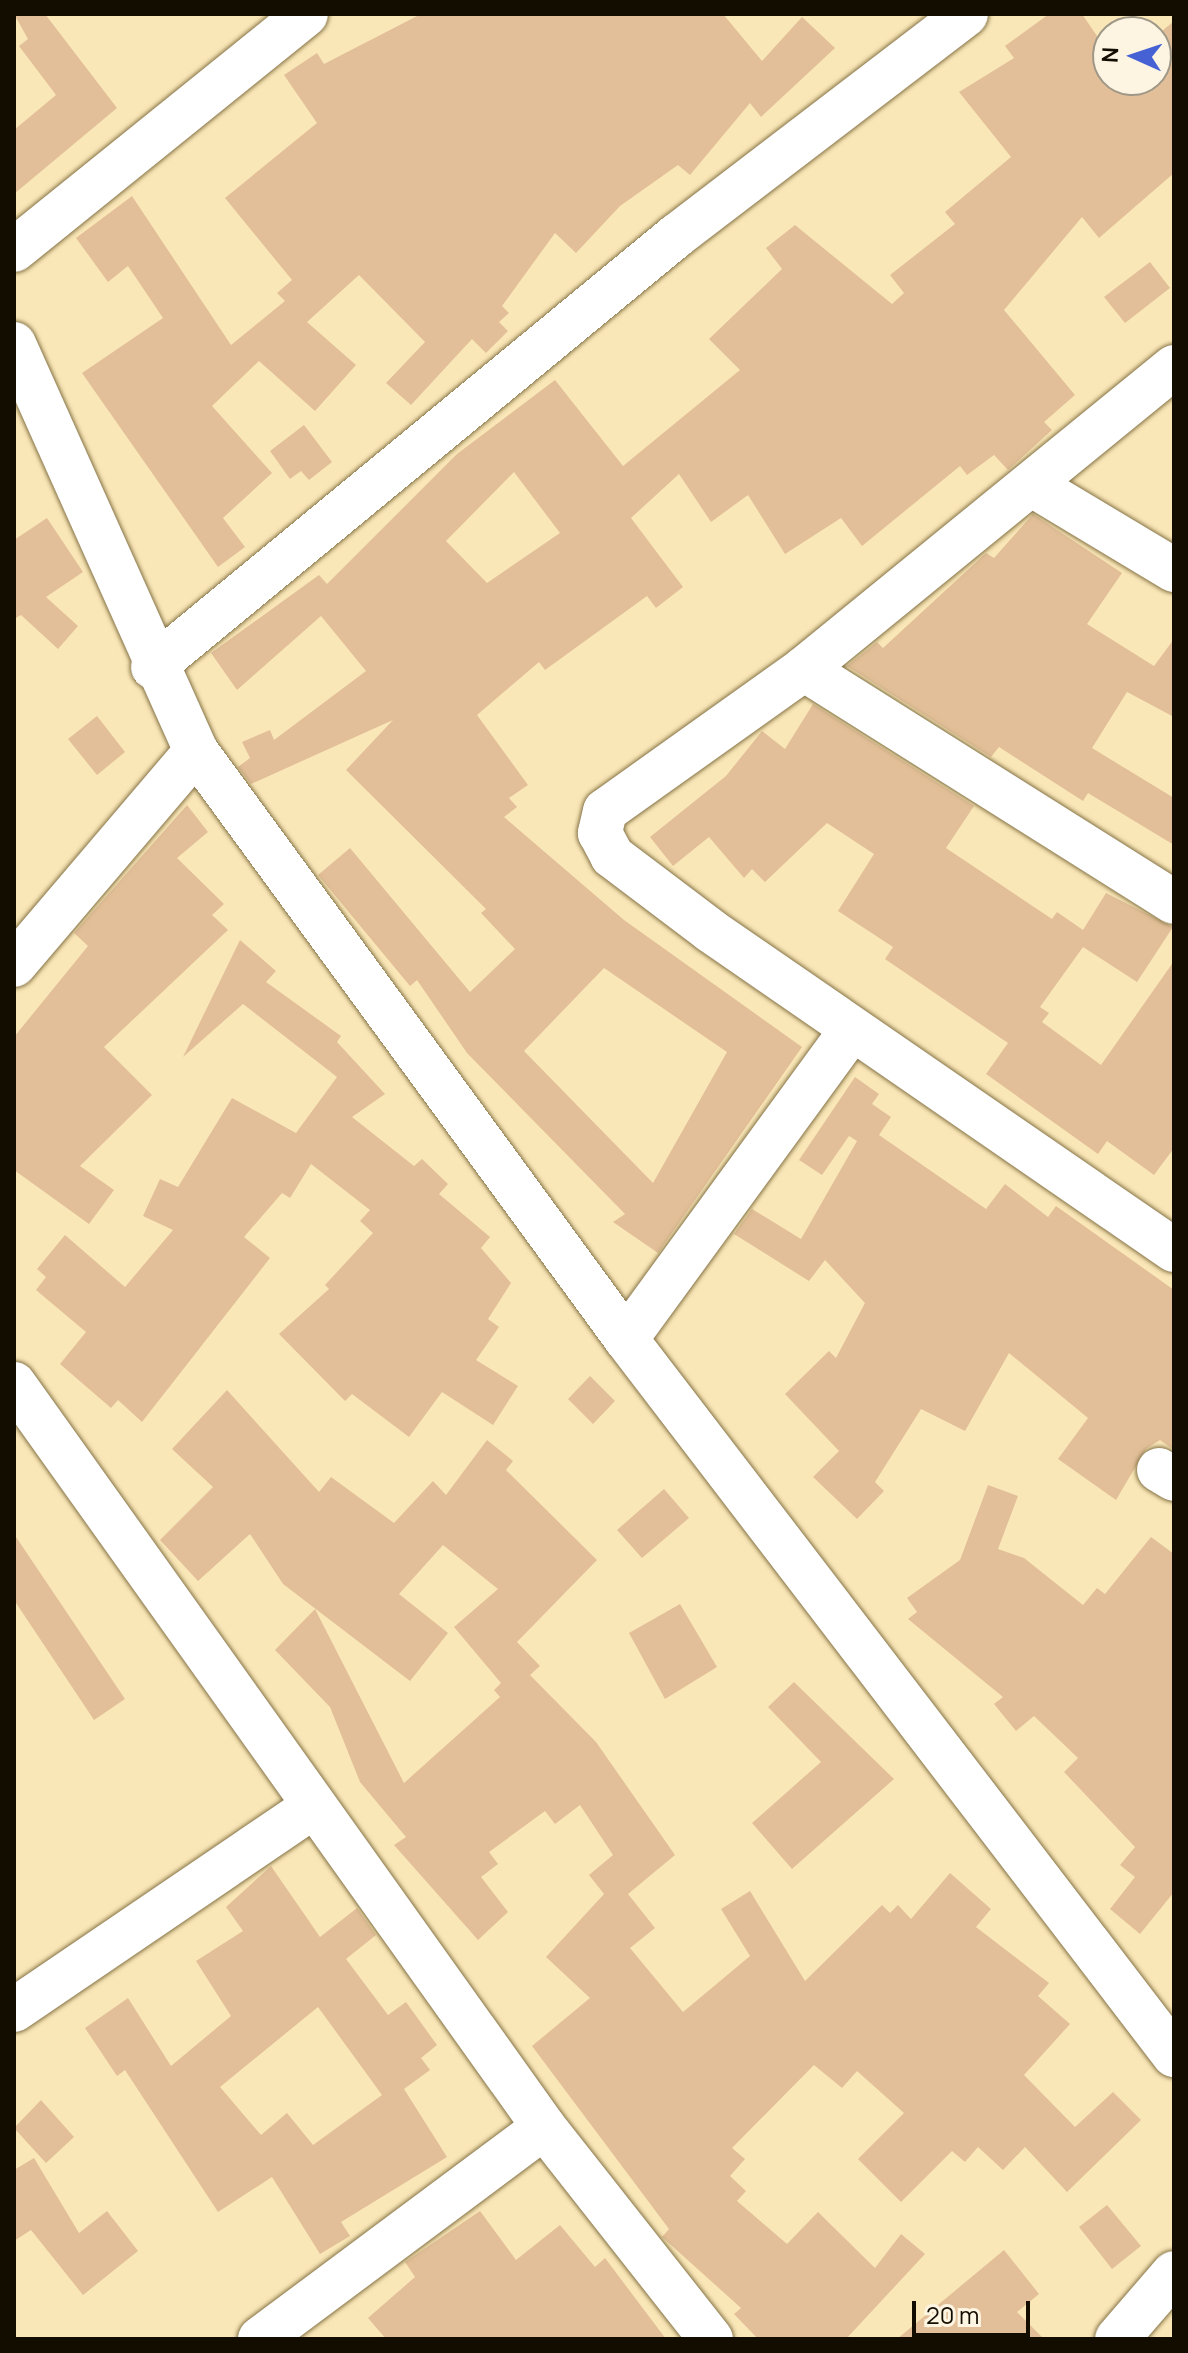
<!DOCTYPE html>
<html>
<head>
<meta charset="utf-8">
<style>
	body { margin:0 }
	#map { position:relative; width:1188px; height:2353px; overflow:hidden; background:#fae7b7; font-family:Manrope,sans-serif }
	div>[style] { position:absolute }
	.building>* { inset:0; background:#e2bf98 }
	.roads { filter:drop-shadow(0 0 2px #857347) drop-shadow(0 0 2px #857347) }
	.minor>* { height:44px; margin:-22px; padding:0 22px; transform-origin:22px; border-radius:22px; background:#fff }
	span { translate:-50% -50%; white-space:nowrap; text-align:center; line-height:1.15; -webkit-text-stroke:8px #fdf5e2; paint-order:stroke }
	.frame { position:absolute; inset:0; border:16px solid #130d00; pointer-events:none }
	.north { position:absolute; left:1092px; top:16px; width:80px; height:80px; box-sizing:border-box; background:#fdf5e2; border:2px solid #9f9888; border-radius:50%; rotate:273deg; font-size:22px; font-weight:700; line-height:32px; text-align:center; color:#130d00 }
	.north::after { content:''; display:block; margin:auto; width:28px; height:36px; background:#4561d4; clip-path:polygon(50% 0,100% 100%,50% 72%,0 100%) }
	.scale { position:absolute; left:912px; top:2301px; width:118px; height:36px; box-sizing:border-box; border:4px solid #130d00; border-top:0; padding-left:10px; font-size:24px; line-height:28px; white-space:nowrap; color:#130d00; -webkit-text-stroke:6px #fdf5e2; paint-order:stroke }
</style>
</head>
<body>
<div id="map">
	<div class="building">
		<i style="clip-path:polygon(14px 14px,45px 14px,117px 108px,14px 194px,14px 130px,56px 95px,19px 46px,28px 39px)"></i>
		<i style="clip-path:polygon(421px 14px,723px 14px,762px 61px,802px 17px,835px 48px,761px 117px,750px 103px,690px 175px,678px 165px,620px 206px,576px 253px,555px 233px,502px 306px,509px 313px,499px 322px,508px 331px,486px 353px,472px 339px,411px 405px,386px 383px,425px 342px,359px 275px,307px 322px,356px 365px,315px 411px,259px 361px,212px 406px,272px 473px,223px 518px,245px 547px,218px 567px,82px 373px,163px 318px,128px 266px,108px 282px,76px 238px,132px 196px,231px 345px,285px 301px,277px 293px,292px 280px,225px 198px,317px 123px,284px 75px,317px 53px,324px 64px)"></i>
		<i style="clip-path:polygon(evenodd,1049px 14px,1082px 14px,1108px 52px,1108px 80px,1156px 80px,1156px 36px,1174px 21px,1174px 173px,1099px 238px,1082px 217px,1004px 310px,1075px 395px,1044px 422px,1052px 430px,1008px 470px,994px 455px,967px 475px,960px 466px,862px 546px,841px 518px,785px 554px,748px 495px,711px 522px,679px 474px,631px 518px,683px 587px,656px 608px,647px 596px,545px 670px,539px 662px,477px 715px,528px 785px,509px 798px,517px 807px,504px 817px,624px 920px,802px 1047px,658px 1253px,613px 1222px,625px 1214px,467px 1053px,417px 980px,410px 986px,318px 875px,350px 848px,470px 992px,515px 949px,481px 913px,486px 909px,346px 770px,393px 720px,251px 784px,238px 767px,250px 758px,242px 742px,270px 730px,274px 740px,366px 671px,321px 616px,237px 690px,211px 653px,319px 575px,327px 584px,457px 454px,555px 380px,623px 466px,740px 370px,709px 339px,782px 269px,766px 248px,795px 225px,892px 304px,904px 293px,890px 275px,955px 224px,945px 212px,1011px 157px,959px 92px,1014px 58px,1005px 46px,1049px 14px,514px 472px,560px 533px,487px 583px,446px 541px,514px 472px,1049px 14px,604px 968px,727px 1052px,653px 1183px,524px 1051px,604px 968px)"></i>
		<i style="clip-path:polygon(1150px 262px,1170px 288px,1125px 323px,1104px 297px)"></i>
		<i style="clip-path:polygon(304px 425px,332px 462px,309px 480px,301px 471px,290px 479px,270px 451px)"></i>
		<i style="clip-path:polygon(1033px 514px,1122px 573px,1087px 624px,1154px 666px,1174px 639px,1174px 717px,1127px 692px,1092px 748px,1174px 798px,1174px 845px,1088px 793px,1083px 801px,999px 747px,991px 757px,847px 666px,877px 642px,883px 648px,986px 553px,994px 558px)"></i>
		<i style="clip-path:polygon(47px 518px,83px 572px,46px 597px,78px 626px,58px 649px,21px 615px,14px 619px,14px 540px)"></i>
		<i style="clip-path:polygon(813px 704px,974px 806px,946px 848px,1052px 919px,1057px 912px,1083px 930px,1106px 893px,1173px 927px,1137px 982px,1083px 947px,1040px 1007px,1049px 1013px,1042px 1022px,1101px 1065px,1174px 961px,1174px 1148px,1154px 1175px,1107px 1141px,1098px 1154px,986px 1074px,1008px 1043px,885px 959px,893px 947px,838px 911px,874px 854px,827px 823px,765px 882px,752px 869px,744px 878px,709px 837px,673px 866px,650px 837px,726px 776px,762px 731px,785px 749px)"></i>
		<i style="clip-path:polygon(97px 716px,125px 752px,97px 775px,68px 739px)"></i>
		<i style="clip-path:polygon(187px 805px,208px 832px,177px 858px,224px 904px,212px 915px,228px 930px,104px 1047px,152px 1095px,80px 1166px,114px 1190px,89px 1224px,14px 1170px,14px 1037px,88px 946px,74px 933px)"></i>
		<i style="clip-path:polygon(240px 940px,276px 971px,266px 982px,341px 1036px,337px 1042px,385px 1094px,352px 1117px,414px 1166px,422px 1159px,448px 1184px,439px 1194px,490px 1237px,481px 1248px,511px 1283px,488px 1319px,499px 1327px,476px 1360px,518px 1386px,493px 1425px,442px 1392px,409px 1437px,352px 1394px,345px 1401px,279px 1334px,329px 1289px,325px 1285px,373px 1233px,360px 1221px,370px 1210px,311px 1164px,290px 1198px,282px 1193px,244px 1237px,270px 1258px,142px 1422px,118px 1400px,111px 1408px,60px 1364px,86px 1332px,36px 1290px,46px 1277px,37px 1269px,65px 1235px,125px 1287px,173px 1230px,143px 1216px,160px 1179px,178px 1187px,232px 1098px,296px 1133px,337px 1077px,243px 1004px,183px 1057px)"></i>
		<i style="clip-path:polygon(855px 1077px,879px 1094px,872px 1104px,891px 1117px,879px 1135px,986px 1209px,1005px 1184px,1048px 1217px,1056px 1206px,1174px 1290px,1174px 1450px,1160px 1440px,1146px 1449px,1116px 1500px,1058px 1459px,1088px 1418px,1009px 1353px,965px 1431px,921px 1409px,875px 1482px,884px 1491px,857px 1519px,813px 1477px,839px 1451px,785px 1394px,829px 1351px,836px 1358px,865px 1303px,825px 1260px,809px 1281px,734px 1234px,752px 1209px,801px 1239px,857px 1141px,849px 1136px,822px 1175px,799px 1160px)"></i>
		<i style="clip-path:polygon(590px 1376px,615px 1401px,593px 1424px,568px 1399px)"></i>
		<i style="clip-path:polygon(227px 1390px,319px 1492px,331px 1477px,394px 1523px,433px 1481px,446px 1495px,487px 1440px,513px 1461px,506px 1470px,597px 1560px,517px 1642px,540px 1666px,530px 1675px,596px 1742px,675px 1855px,628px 1894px,655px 1928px,630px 1948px,683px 2012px,750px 1956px,721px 1909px,750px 1891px,805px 1981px,882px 1905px,890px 1913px,898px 1905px,911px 1919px,950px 1873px,991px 1909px,976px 1927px,1049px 1983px,1038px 1996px,1070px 2024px,1024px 2075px,1075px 2127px,1113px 2092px,1141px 2120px,1067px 2192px,1025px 2147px,1003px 2170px,978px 2147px,965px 2162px,952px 2151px,901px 2202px,858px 2159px,904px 2113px,857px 2071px,842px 2088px,814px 2065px,732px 2148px,745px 2159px,730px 2176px,746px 2191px,737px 2201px,787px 2244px,818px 2212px,875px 2268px,901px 2234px,925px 2254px,846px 2339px,758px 2339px,734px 2314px,741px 2308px,662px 2237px,669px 2229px,532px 2046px,590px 1998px,546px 1957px,604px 1894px,589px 1875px,613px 1855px,580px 1805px,555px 1824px,545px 1811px,489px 1852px,498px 1864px,481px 1877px,508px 1912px,478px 1940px,394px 1845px,406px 1837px,360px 1782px,330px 1707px,275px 1650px,315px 1609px,404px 1783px,500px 1697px,494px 1690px,501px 1683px,454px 1627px,498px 1589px,443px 1545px,399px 1594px,448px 1633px,410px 1681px,283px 1584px,250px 1534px,198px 1581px,160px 1540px,213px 1487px,172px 1449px)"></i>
		<i style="clip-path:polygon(988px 1485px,1018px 1496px,998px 1549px,1024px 1558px,1083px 1605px,1097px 1588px,1105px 1594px,1151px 1537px,1174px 1554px,1174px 1892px,1140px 1934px,1110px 1909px,1135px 1877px,1120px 1865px,1135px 1847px,1064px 1772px,1078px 1758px,1034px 1716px,1016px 1731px,994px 1704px,1003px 1697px,908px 1619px,917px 1612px,907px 1598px,960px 1560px)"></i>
		<i style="clip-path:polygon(664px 1489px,689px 1518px,642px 1558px,617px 1530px)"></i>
		<i style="clip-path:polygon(14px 1534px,125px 1699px,94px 1720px,14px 1600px)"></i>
		<i style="clip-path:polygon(680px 1604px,717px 1667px,665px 1699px,629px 1633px)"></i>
		<i style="clip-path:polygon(794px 1682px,894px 1779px,792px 1869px,752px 1823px,821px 1762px,768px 1707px)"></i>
		<i style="clip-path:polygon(evenodd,271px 1866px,320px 1937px,357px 1908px,376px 1935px,346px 1959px,388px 2015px,406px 2002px,437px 2045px,421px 2058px,430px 2070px,404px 2089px,447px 2157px,341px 2222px,350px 2236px,320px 2254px,272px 2177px,218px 2212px,125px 2070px,117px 2076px,85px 2028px,128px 1998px,171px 2066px,231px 2016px,196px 1961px,243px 1931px,226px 1907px,271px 1866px,318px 2007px,382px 2095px,313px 2145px,287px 2113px,261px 2135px,220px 2087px,318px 2007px)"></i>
		<i style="clip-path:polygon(41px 2100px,74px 2137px,46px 2163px,14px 2128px)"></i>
		<i style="clip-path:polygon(34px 2158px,79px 2233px,107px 2211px,138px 2251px,83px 2295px,31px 2230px,14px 2241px,14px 2170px)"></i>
		<i style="clip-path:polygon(1107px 2205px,1141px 2246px,1112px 2269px,1079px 2227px)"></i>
		<i style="clip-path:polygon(480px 2211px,516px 2260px,560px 2225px,595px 2267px,605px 2258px,666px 2339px,386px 2339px,368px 2318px,415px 2277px,405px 2262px)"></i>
		<i style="clip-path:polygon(1004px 2250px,1039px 2294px,1017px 2312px,1044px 2339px,897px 2339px)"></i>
	</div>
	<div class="roads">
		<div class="minor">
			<i style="left:14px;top:250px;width:375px;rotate:-38.9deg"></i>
			<i style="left:14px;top:344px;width:446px;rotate:65.9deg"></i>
			<i style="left:196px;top:751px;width:728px;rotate:53.82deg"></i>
			<i style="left:626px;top:1339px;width:902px;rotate:52.57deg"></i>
			<i style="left:1174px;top:367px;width:478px;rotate:140.8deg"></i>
			<i style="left:804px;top:669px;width:244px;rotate:144.5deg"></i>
			<i style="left:605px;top:811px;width:23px;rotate:103deg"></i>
			<i style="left:600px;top:833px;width:26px;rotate:62deg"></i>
			<i style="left:612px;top:856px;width:124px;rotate:37.1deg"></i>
			<i style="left:711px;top:931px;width:562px;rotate:34.57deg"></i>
			<i style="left:1034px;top:486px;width:163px;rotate:31deg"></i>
			<i style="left:153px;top:667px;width:678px;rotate:-39.49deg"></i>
			<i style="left:676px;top:236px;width:365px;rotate:-37.4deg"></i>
			<i style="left:804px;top:669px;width:437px;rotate:32.2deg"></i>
			<i style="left:14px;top:965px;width:281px;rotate:-49.6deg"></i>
			<i style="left:626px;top:1339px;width:382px;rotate:-53.9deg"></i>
			<i style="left:14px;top:1384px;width:913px;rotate:54.5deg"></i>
			<i style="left:544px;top:2127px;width:270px;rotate:51.8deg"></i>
			<i style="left:1159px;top:1470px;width:17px;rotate:31deg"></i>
			<i style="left:14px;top:2010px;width:361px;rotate:-34.2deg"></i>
			<i style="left:260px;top:2339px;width:354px;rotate:-36.7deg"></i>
			<i style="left:1117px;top:2339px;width:87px;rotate:-49.2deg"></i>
		</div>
	</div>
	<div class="frame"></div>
	<div class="north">N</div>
	<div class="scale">20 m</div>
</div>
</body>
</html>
